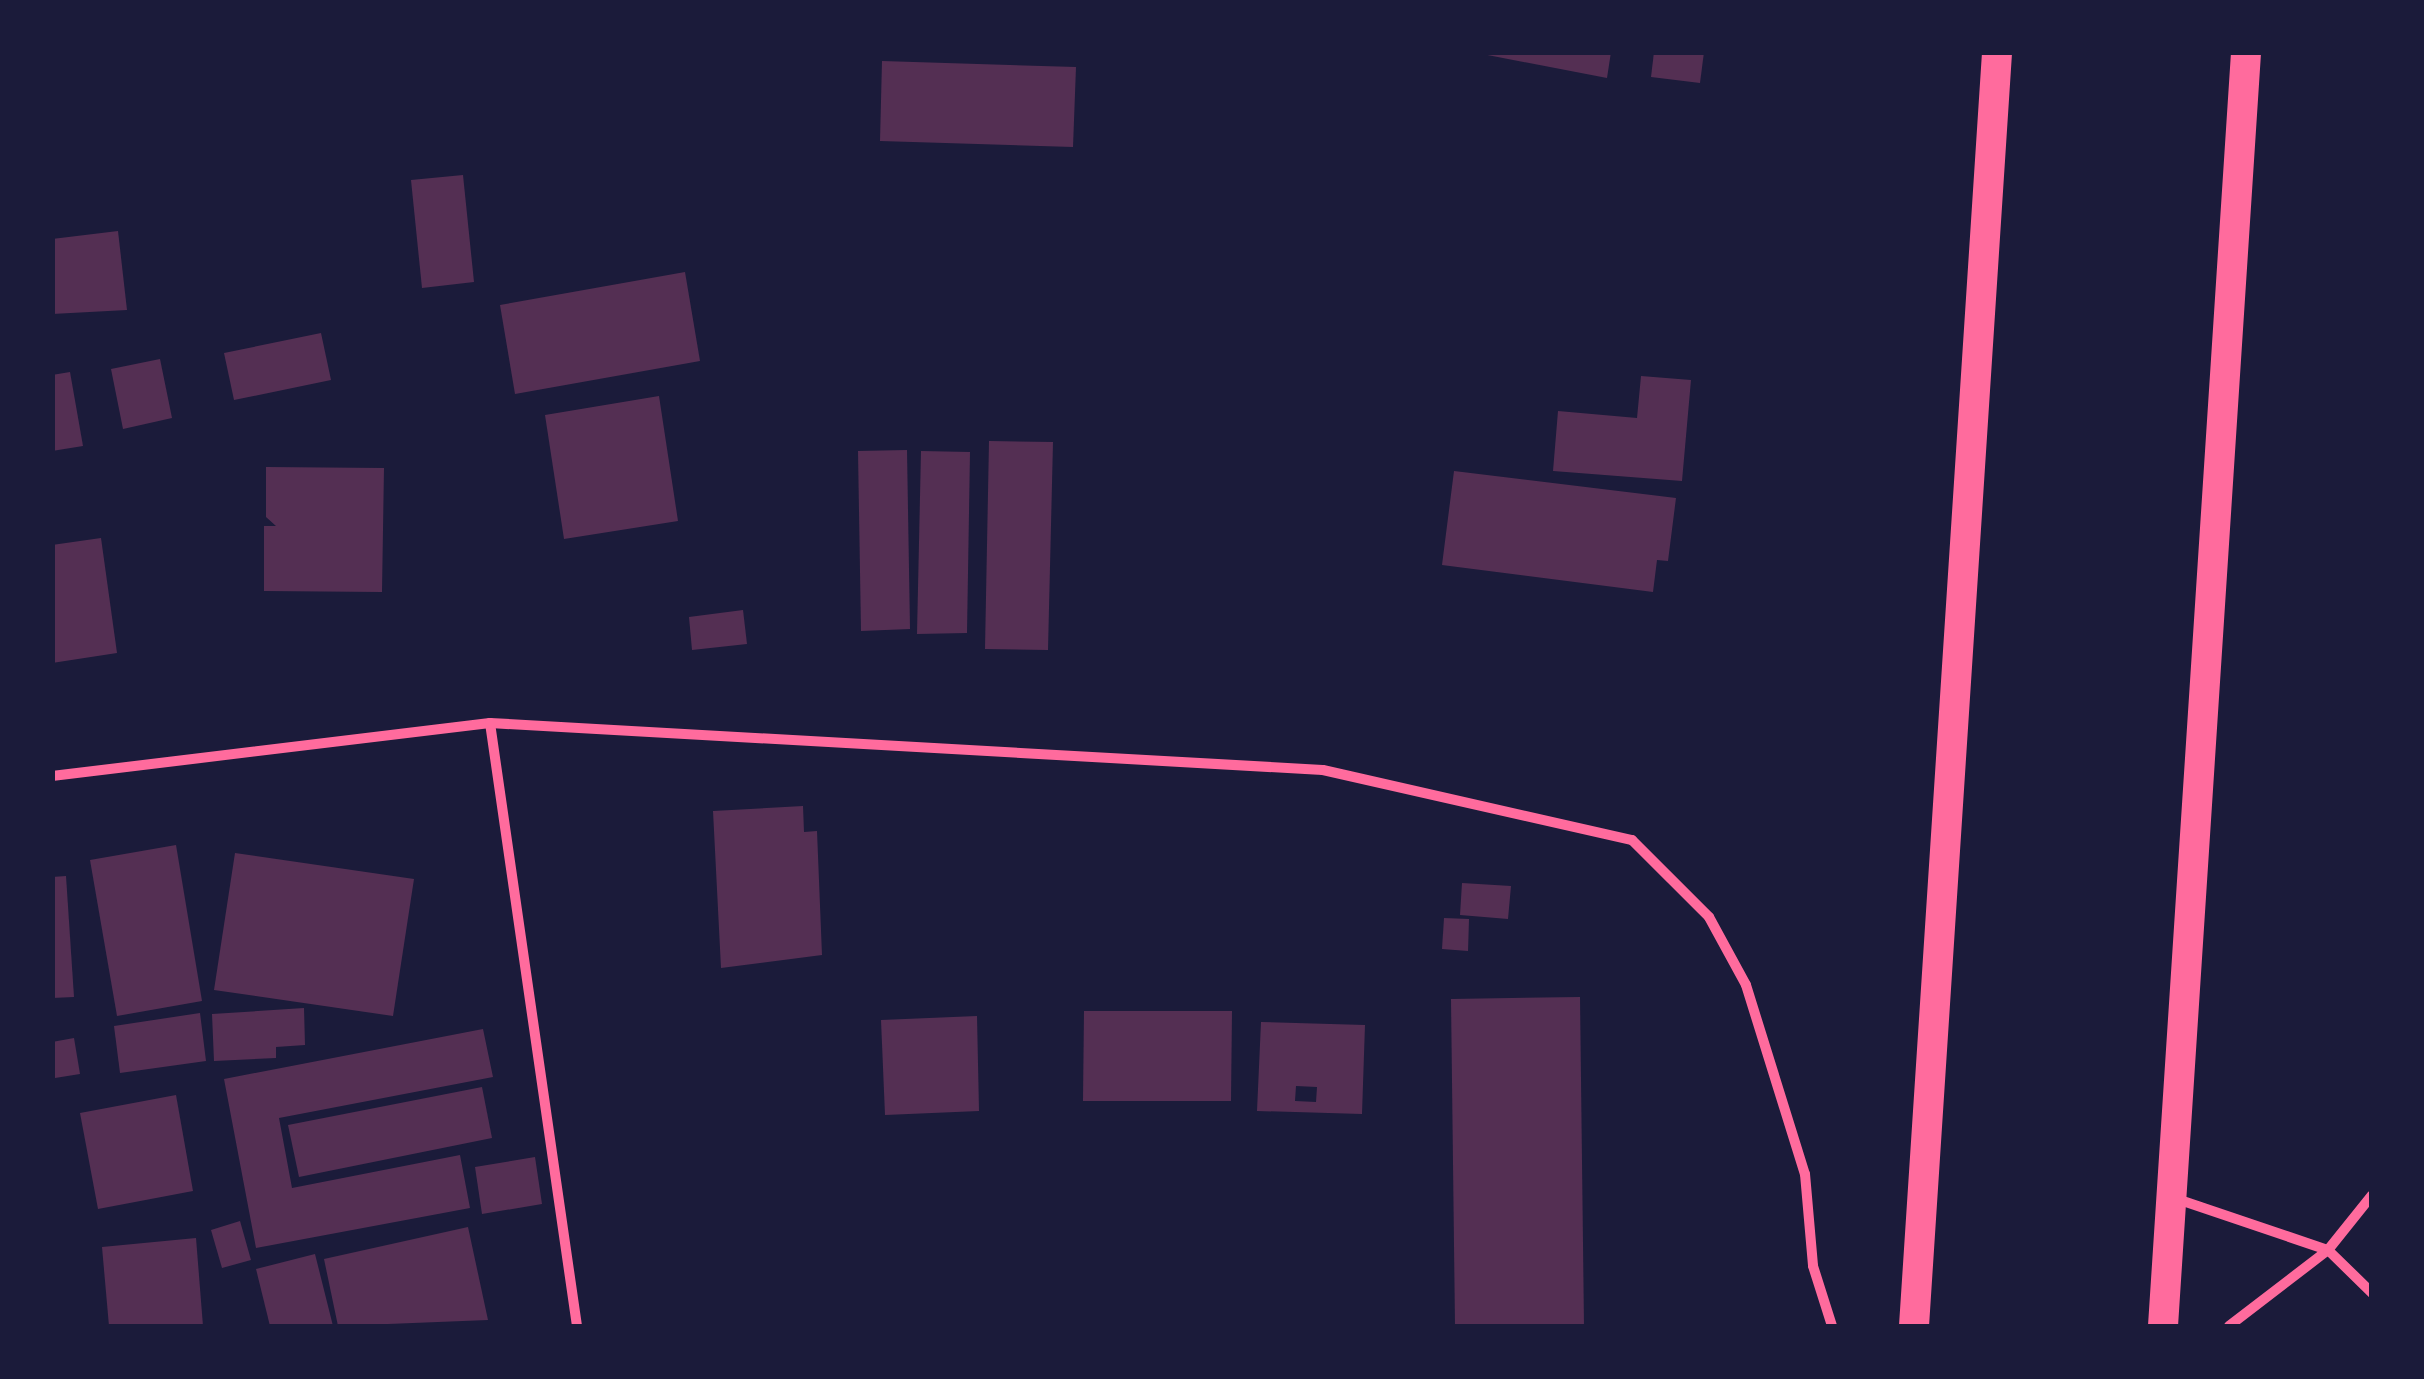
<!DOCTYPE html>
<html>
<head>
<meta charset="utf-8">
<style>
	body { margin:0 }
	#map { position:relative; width:2424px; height:1379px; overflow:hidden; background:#1b1b3a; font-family:"Source Sans 3",sans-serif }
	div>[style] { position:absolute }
	.building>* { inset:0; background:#542f53 }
	.minor>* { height:10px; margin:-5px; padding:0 5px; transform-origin:5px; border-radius:5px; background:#ff6b9d }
	.motorway>* { height:30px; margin:-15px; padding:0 15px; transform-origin:15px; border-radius:15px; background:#ff6b9d }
	span { translate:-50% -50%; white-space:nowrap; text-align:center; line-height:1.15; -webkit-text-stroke:8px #1b1b3a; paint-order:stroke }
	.frame { position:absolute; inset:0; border:55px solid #1b1b3a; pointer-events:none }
</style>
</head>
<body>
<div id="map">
	<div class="building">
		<i style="clip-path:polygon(1472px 52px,1611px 52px,1607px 78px)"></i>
		<i style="clip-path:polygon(1654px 52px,1704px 52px,1700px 83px,1651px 77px)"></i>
		<i style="clip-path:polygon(882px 61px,1076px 67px,1073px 147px,880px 141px)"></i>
		<i style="clip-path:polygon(463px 175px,474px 282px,422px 288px,411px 180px)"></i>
		<i style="clip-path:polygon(118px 231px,127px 310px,52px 314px,52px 239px)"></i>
		<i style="clip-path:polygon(685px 272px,700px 361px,515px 394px,500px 305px)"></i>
		<i style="clip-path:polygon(321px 333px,331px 380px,234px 400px,224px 353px)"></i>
		<i style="clip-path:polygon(160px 359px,172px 418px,123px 429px,111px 369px)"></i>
		<i style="clip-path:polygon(70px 372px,83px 446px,52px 451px,52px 375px)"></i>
		<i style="clip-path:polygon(1641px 376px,1691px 380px,1682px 481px,1553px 471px,1558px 411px,1637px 418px)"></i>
		<i style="clip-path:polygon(659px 396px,678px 521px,564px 539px,545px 415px)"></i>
		<i style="clip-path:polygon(989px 441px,1053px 442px,1048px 650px,985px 649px)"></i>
		<i style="clip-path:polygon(907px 450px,910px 629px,861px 631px,858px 451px)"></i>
		<i style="clip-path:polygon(921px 451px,970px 452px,967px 633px,917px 634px)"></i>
		<i style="clip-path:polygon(266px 467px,384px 468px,382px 592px,264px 591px,264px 526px,276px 526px,266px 517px)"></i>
		<i style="clip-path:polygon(1454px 471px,1676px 498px,1668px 561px,1657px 560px,1653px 592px,1442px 565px)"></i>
		<i style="clip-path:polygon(101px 538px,117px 653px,52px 663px,52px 545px)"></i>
		<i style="clip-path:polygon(743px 610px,747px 644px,692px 650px,689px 617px)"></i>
		<i style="clip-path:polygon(803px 806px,804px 832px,817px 831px,822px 955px,721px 968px,713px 811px)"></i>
		<i style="clip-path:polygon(176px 845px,202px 1001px,117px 1016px,90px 860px)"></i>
		<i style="clip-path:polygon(235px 853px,414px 879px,393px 1016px,214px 990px)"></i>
		<i style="clip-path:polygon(66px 876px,74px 997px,52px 998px,52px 877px)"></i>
		<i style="clip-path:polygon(1462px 883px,1511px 886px,1508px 919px,1460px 915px)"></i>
		<i style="clip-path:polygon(1444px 918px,1469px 919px,1468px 951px,1442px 949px)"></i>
		<i style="clip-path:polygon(1580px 997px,1584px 1326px,1455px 1326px,1451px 999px)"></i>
		<i style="clip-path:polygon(304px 1008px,305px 1045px,276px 1047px,276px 1058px,214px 1061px,212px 1014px)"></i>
		<i style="clip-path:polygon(1084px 1011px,1232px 1011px,1231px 1101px,1083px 1101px)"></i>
		<i style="clip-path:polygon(200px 1013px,206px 1061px,120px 1073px,114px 1026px)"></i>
		<i style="clip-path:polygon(977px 1016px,979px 1111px,885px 1115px,881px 1020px)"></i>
		<i style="clip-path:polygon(evenodd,1261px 1022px,1365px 1025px,1362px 1114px,1257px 1111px,1261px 1022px,1296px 1086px,1317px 1087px,1316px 1102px,1295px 1101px,1296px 1086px)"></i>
		<i style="clip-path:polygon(483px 1029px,493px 1077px,279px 1118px,292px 1188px,460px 1155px,470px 1208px,256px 1248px,224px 1079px)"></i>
		<i style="clip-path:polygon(74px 1038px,80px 1074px,55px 1078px,52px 1042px)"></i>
		<i style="clip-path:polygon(482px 1087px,492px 1138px,299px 1177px,288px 1125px)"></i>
		<i style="clip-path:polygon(176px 1095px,193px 1191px,98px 1209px,80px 1113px)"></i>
		<i style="clip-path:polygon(535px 1157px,542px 1204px,482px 1214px,475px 1167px)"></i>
		<i style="clip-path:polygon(240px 1221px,251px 1260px,222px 1268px,211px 1230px)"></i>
		<i style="clip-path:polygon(468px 1227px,488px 1320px,338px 1326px,324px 1259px)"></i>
		<i style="clip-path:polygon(196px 1238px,203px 1326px,109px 1326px,102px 1247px)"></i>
		<i style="clip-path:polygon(315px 1254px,333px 1326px,270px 1326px,256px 1269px)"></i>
	</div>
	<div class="minor">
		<i style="left:490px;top:723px;width:609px;rotate:81.79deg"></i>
		<i style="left:52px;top:776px;width:441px;rotate:-6.9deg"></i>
		<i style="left:490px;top:723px;width:834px;rotate:3.23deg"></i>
		<i style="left:1323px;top:770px;width:317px;rotate:12.8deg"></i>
		<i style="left:1632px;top:840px;width:109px;rotate:45deg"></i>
		<i style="left:1709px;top:917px;width:77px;rotate:61.4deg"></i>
		<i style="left:1746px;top:985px;width:198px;rotate:72.7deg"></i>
		<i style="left:1805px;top:1174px;width:92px;rotate:85deg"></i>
		<i style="left:1813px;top:1266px;width:63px;rotate:72.4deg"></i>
		<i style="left:2177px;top:1199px;width:159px;rotate:18.7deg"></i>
		<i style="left:2328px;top:1250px;width:62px;rotate:44.3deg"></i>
		<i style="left:2229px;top:1326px;width:125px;rotate:-37.5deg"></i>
		<i style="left:2328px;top:1250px;width:70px;rotate:-51.3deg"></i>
	</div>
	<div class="motorway">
		<i style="left:1914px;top:1326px;width:1277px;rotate:-86.27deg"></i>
		<i style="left:2163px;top:1326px;width:1277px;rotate:-86.27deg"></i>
	</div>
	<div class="frame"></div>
</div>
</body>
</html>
